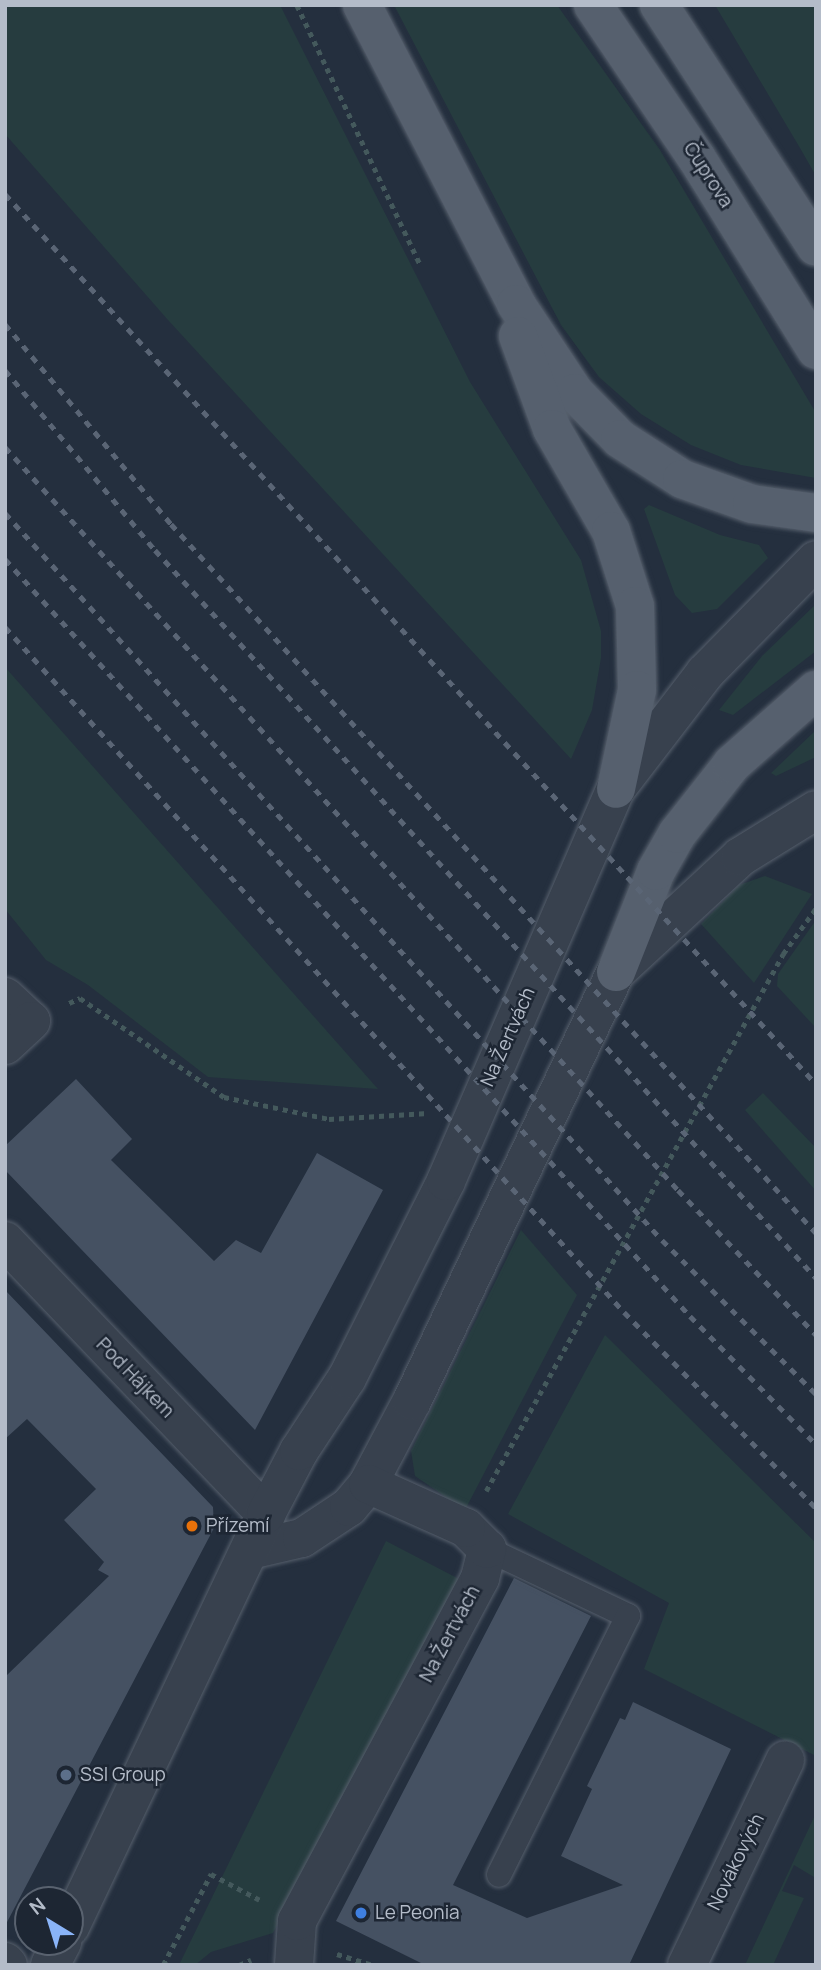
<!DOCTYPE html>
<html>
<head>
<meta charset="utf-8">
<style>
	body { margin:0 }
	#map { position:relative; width:821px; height:1970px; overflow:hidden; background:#242f3e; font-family:Manrope,sans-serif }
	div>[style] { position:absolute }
	.green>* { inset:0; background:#263c3f }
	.building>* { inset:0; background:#455162 }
	.path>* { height:4.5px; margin-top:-2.25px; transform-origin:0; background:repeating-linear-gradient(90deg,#44595c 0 5px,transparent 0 10px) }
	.roads { filter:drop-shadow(0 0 2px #565f6c) drop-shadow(0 0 2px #565f6c) }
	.service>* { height:24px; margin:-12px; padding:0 12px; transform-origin:12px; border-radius:12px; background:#38414e }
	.minor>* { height:38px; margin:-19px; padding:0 19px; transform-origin:19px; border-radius:19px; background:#38414e }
	.primary>* { height:38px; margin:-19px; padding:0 19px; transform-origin:19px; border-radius:19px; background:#56606e }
	.rail>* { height:5px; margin-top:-2.5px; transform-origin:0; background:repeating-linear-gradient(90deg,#5a6575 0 7px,transparent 0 14px) }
	.dots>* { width:19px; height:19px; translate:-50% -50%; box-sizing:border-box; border:4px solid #1d2633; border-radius:50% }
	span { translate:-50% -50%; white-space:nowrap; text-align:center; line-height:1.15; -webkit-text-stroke:5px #1d2633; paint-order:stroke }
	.street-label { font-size:19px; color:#b4bcc9 }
	.poi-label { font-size:19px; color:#b4bcc9 }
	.left { translate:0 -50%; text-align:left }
	.frame { position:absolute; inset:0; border:7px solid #b4bcc9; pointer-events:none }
	.north { position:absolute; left:14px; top:1886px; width:70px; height:70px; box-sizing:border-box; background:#1d2633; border:2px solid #59626f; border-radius:50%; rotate:322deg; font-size:19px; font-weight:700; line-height:28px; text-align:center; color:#b4bcc9 }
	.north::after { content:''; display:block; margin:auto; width:24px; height:32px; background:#8ab4f8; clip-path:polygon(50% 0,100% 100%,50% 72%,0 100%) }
</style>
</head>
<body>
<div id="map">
	<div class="green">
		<i style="clip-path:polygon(5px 5px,280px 5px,470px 382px,581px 560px,601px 631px,601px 658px,592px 710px,571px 759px,168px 320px,5px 134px)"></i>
		<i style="clip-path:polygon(394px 5px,557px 5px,660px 150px,816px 413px,816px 478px,741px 465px,691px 445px,641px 414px,599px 377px,561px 325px)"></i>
		<i style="clip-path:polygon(715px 5px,816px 5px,816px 176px,800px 148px)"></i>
		<i style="clip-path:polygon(649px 505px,720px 535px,759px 545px,768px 558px,717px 609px,692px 613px,675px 595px,644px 509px)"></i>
		<i style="clip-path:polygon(816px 604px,816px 651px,733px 715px,719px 710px,762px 656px)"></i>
		<i style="clip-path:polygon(5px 667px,378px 1089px,208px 1077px,88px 985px,46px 960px,5px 909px)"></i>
		<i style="clip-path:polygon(816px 730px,816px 757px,776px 776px,771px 773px)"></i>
		<i style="clip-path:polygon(765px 876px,812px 894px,754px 983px,701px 924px,739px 885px)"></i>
		<i style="clip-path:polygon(816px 920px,816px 1028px,777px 986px,778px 974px)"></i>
		<i style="clip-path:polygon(763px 1093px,816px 1148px,816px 1191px,745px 1110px)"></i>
		<i style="clip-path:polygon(521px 1230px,577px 1295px,465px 1510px,415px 1476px,411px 1451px)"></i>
		<i style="clip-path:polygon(605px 1335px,816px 1543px,816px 1756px,644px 1669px,669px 1603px,508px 1514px)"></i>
		<i style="clip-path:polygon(386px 1541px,459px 1579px,273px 1933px,211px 1952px,195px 1965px,179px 1965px)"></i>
		<i style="clip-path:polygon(816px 1813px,816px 1873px,814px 1877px,794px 1865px,782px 1891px,804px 1898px,773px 1965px,745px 1965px)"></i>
	</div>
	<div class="building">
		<i style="clip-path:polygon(76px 1079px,132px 1139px,111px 1160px,214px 1261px,236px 1240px,261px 1253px,317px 1153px,383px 1190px,255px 1430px,5px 1170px,5px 1146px)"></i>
		<i style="clip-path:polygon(5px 1290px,213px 1507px,214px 1528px,5px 1926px,5px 1677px,109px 1576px,98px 1570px,104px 1562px,64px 1520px,96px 1489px,27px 1419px,5px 1439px)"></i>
		<i style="clip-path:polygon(514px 1578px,591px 1616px,453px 1885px,527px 1918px,623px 1885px,561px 1856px,592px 1789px,587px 1786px,620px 1718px,625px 1720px,633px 1702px,731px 1749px,629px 1965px,425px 1965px,336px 1921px)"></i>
	</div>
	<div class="path">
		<i style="left:297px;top:5px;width:287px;rotate:64.6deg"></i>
		<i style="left:69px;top:1003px;width:12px;rotate:-24deg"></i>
		<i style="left:80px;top:998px;width:175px;rotate:34.5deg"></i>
		<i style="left:224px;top:1097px;width:107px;rotate:11.8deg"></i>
		<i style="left:329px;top:1119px;width:99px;rotate:-3.5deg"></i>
		<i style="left:486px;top:1491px;width:614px;rotate:-61.05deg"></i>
		<i style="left:783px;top:954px;width:57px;rotate:-54.3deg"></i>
		<i style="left:337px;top:1954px;width:37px;rotate:17deg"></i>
		<i style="left:163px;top:1965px;width:103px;rotate:-62.2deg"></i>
		<i style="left:211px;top:1874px;width:55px;rotate:28deg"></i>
		<i style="left:239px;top:1965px;width:13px;rotate:-23deg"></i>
	</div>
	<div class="roads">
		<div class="service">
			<i style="left:487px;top:1549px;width:156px;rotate:25.4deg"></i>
			<i style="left:628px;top:1616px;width:289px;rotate:116.5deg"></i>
		</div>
		<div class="minor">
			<i style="left:5px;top:997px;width:35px;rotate:43deg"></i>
			<i style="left:31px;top:1021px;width:35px;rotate:137deg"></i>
			<i style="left:5px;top:1241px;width:378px;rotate:46.3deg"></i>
			<i style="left:250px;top:1550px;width:53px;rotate:-13deg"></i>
			<i style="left:302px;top:1538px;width:56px;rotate:-33.4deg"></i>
			<i style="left:349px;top:1507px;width:30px;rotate:-50deg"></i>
			<i style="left:368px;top:1484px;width:94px;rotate:-62.1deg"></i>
			<i style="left:412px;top:1401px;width:475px;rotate:-64.6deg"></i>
			<i style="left:616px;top:972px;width:169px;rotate:-42.8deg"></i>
			<i style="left:740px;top:857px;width:89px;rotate:-31.7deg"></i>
			<i style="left:70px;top:1927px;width:457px;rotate:-64.6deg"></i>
			<i style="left:266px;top:1514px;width:71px;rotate:-62.4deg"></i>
			<i style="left:299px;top:1451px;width:87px;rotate:-56.7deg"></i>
			<i style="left:347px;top:1378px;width:220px;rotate:-63.3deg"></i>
			<i style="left:446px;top:1181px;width:427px;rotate:-66.6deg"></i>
			<i style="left:616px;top:789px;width:146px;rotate:-52.5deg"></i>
			<i style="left:705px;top:673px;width:158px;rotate:-45.5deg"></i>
			<i style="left:5px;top:1962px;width:4px;rotate:45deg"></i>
			<i style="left:50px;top:1965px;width:26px;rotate:-62deg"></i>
			<i style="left:294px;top:1965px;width:44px;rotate:-86.1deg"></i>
			<i style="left:297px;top:1921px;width:389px;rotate:-61.9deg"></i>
			<i style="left:480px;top:1578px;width:30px;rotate:-76deg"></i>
			<i style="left:487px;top:1549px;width:30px;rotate:-135deg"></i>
			<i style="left:466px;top:1528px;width:107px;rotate:-155.8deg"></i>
			<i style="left:687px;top:1965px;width:227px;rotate:-64.4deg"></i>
		</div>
		<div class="primary">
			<i style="left:362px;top:5px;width:336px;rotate:62.7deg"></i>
			<i style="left:516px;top:304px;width:107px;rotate:56.5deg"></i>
			<i style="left:575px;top:393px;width:64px;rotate:45.6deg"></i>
			<i style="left:620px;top:439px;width:74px;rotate:32.8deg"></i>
			<i style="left:682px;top:479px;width:74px;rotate:19.7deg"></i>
			<i style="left:752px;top:504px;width:65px;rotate:8deg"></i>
			<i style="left:593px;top:5px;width:184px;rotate:55.9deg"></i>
			<i style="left:696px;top:157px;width:227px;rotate:58.1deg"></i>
			<i style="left:659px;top:5px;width:288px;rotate:57deg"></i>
			<i style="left:518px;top:336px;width:99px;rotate:69.9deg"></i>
			<i style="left:552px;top:429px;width:118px;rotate:60deg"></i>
			<i style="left:611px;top:531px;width:79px;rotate:72.3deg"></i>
			<i style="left:635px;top:606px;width:84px;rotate:88.6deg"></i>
			<i style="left:637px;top:690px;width:101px;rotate:102deg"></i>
			<i style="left:616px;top:972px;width:109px;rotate:-68.4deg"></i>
			<i style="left:656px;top:871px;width:43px;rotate:-60.4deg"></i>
			<i style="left:677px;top:834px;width:89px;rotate:-51.8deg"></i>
			<i style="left:732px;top:764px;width:112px;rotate:-41.4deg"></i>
		</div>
	</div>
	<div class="rail">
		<i style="left:5px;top:194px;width:1204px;rotate:47.66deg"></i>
		<i style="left:5px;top:324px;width:260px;rotate:50.3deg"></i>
		<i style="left:171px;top:524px;width:958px;rotate:47.71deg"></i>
		<i style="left:5px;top:370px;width:234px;rotate:50.2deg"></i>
		<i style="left:155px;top:550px;width:983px;rotate:47.76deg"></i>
		<i style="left:5px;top:447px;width:1002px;rotate:47.83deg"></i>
		<i style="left:678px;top:1190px;width:200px;rotate:46.4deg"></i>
		<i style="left:5px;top:513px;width:980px;rotate:47.9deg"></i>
		<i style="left:662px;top:1240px;width:218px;rotate:45deg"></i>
		<i style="left:5px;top:559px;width:1021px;rotate:47.86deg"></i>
		<i style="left:690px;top:1316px;width:180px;rotate:45.5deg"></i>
		<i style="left:5px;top:627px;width:923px;rotate:47.9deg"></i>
		<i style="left:624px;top:1312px;width:274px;rotate:45.6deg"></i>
	</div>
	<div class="dots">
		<i style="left:192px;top:1526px;background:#e8710a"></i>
		<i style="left:66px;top:1775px;background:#5c6f8a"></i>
		<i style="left:361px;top:1913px;background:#3f7fe0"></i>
	</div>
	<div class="street-label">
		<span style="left:708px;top:175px;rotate:57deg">Čuprova</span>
		<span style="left:508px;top:1037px;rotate:-66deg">Na Žertvách</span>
		<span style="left:135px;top:1378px;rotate:46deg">Pod Hájkem</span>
		<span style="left:450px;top:1634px;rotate:-62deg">Na Žertvách</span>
		<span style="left:736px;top:1862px;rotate:-64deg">Novákových</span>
	</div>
	<div class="poi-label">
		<span class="left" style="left:206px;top:1526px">Přízemí</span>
		<span class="left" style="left:80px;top:1775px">SSI Group</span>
		<span class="left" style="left:375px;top:1913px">Le Peonia</span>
	</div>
	<div class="frame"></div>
	<div class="north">N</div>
</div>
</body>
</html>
